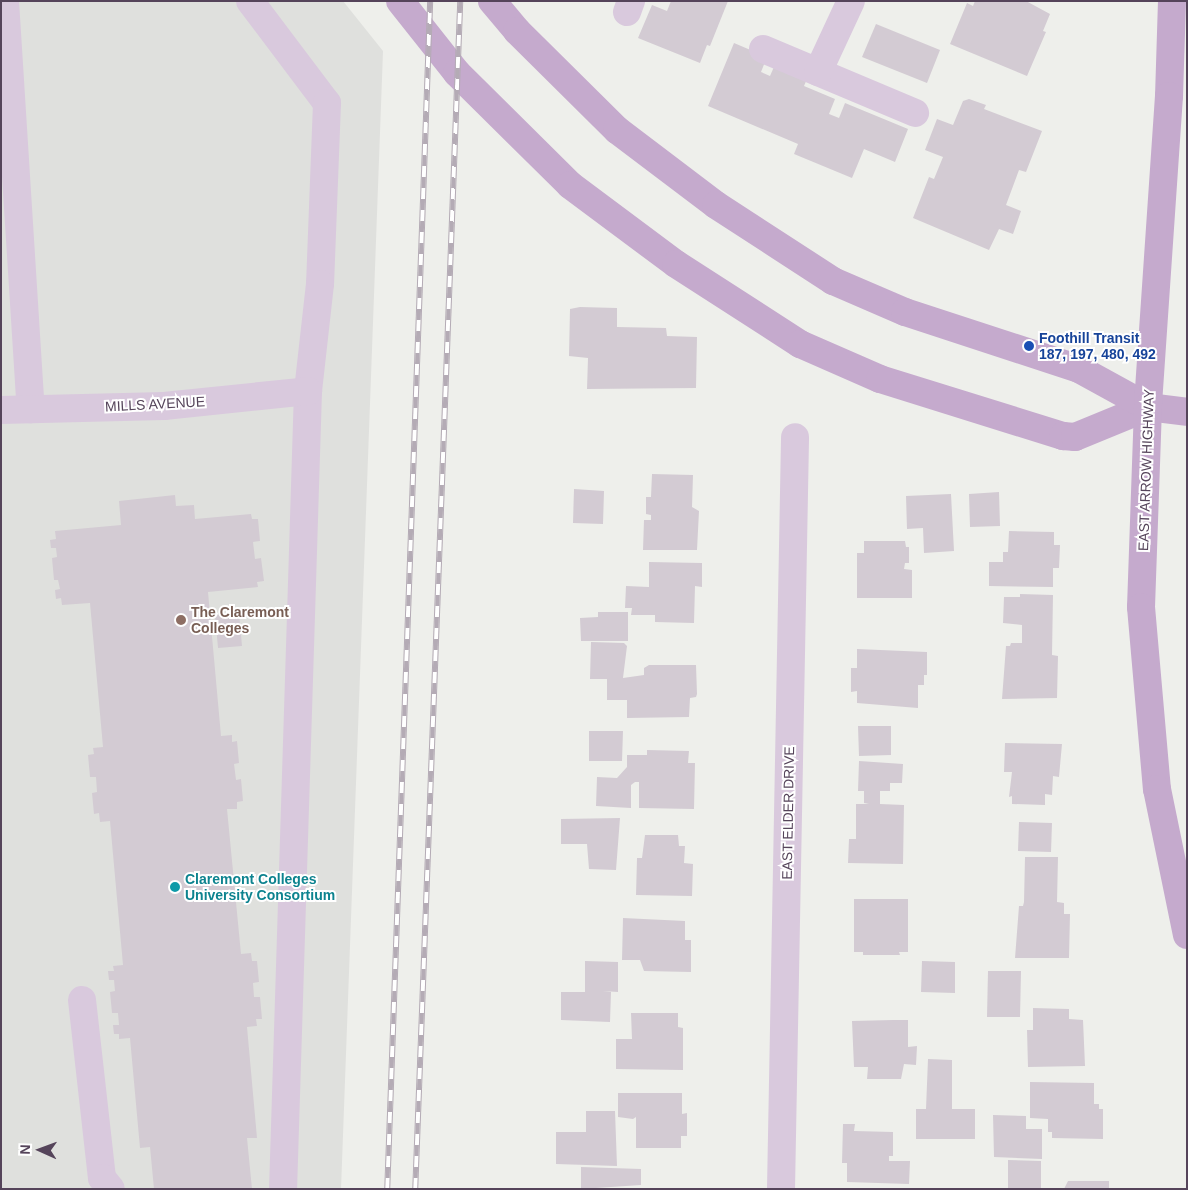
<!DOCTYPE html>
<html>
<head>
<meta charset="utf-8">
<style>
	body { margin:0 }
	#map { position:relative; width:1188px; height:1190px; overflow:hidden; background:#eeefeb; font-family:Arial,sans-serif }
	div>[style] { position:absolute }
	.education>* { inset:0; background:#dfe0dd }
	.building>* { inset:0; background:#d3cbd3 }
	.minor>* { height:28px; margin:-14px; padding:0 14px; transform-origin:14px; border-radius:14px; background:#d9c9dd }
	.major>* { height:28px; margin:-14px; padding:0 14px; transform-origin:14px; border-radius:14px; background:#c5aacd }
	.rail>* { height:5.5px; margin-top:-2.75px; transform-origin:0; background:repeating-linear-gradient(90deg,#fff 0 11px,#b4abb5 0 22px); box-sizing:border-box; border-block:1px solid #b4abb5 }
	.dots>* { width:14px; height:14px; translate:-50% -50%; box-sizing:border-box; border:2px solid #fff; border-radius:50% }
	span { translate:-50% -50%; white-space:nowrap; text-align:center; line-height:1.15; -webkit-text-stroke:4px #fff; paint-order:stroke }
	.transit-label { font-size:14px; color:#164399; font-weight:700 }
	.left { translate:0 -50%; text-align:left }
	.street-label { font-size:14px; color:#55445a }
	.education-label { font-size:14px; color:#785e54; font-weight:700 }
	.culture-label { font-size:14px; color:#0d838f; font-weight:700 }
	.frame { position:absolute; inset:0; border:2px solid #55445a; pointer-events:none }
	.north { position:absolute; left:15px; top:1125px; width:50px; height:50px; -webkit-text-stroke:4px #fff; paint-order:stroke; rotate:272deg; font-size:14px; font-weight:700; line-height:20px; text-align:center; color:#55445a }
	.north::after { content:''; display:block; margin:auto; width:18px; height:22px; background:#55445a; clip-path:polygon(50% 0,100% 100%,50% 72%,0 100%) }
</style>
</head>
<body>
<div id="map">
	<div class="education">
		<i style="clip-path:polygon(1px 1px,343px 1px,383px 51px,341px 1189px,1px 1189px)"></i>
	</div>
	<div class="building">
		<i style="clip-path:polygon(671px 1px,728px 1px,710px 46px,707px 45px,700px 63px,638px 38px,652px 5px,667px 11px)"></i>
		<i style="clip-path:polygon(975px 1px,1026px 1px,1050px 14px,1043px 31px,1046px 32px,1027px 76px,950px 44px,967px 3px,973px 6px)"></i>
		<i style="clip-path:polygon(876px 24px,940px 50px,927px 83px,862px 57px)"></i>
		<i style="clip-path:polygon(734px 43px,767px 57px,761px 72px,770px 76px,777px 60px,809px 74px,804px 86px,835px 99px,829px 114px,839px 118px,845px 103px,908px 129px,895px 162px,864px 149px,852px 178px,794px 154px,798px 144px,708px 106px)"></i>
		<i style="clip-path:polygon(969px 99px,986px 105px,984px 109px,1042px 131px,1026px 172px,1019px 170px,1006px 205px,1021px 211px,1013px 234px,999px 229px,989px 250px,913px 218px,929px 177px,934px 179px,943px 157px,925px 150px,937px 119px,953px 125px,963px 101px)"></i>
		<i style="clip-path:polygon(580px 307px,617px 308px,617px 327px,666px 328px,667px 336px,697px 337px,696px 388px,587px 389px,588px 358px,569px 356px,570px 309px)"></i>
		<i style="clip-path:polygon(652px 474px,693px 475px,692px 507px,699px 511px,697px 550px,643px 550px,644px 520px,651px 520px,651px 515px,646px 514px,646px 497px,651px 497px)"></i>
		<i style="clip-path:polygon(574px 489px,604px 491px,603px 524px,573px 523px)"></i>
		<i style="clip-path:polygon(999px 492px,1000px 526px,970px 527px,969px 494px)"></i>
		<i style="clip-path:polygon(951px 494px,954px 551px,924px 553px,923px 528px,907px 529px,906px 496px)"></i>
		<i style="clip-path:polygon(175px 495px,176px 506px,194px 505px,195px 519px,251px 514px,252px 519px,258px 519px,260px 541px,253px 542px,255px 559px,261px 558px,264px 581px,257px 582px,258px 587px,208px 592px,221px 736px,232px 735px,232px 742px,237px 741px,239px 763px,234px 764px,236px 780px,241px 779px,243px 801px,237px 802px,237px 809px,227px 809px,241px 954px,251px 953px,252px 961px,257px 961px,259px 982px,253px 983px,254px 997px,260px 997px,262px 1019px,256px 1019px,257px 1026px,247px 1027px,257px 1138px,247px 1138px,252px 1189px,154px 1189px,150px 1147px,140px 1148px,130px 1038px,119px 1039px,119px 1034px,114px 1034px,113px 1025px,119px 1025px,118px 1013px,112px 1013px,110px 992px,115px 991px,114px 980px,109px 980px,108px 971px,114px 971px,113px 966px,123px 965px,110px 821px,100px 822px,99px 813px,94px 814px,92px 793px,97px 792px,96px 777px,90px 777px,88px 755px,94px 754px,93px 748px,103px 747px,90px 603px,62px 605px,61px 598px,56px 599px,55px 590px,60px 589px,58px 580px,54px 580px,52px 558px,57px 557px,56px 548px,51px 548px,50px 540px,56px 539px,55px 531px,121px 525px,119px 501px)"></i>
		<i style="clip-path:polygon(1009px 531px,1054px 532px,1054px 545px,1060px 545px,1059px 568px,1053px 568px,1053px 587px,989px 586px,989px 562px,1003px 562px,1003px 552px,1008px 552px)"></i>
		<i style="clip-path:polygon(864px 541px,905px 541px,906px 547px,909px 547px,909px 563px,905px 563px,904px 569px,912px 570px,912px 598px,857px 598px,857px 553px,864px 553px)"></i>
		<i style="clip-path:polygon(649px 562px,702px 563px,702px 587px,695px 586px,694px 623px,655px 622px,655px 615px,631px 615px,632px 608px,625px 608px,626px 586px,649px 587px)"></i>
		<i style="clip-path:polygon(1020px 594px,1053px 595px,1052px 655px,1058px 656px,1057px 698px,1002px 699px,1006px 646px,1010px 646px,1011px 643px,1022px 643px,1022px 625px,1003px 623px,1004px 597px,1020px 597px)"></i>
		<i style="clip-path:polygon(239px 612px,242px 646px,218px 648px,215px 615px)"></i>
		<i style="clip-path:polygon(598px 612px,628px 612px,628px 641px,581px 641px,580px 618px,598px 617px)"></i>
		<i style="clip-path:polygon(591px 642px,624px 643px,627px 646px,623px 678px,644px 675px,644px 668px,649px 665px,696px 665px,697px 694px,696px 697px,690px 698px,689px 717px,627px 718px,627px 700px,607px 700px,607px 679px,590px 679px)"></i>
		<i style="clip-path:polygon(857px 649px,927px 652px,927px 675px,924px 675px,924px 685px,918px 685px,918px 708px,857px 703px,857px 691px,851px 692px,851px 668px,857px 668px)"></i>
		<i style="clip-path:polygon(858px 726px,891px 726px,891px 755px,859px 756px)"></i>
		<i style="clip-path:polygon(589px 731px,623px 731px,622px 761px,589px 761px)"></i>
		<i style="clip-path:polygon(1005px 743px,1062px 744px,1059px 777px,1053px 776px,1052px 795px,1045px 794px,1045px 805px,1012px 804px,1012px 796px,1009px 797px,1012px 772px,1004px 772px)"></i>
		<i style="clip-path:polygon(647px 750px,689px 751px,688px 763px,695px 763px,694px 809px,639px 808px,639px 782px,635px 782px,631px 785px,631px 808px,596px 806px,597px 777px,617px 778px,627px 767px,627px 755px,647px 755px)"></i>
		<i style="clip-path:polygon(859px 761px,903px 764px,902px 783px,890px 783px,890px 791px,880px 791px,880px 804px,904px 805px,903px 864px,848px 863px,849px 839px,856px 839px,856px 804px,869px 804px,864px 803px,864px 791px,858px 791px)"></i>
		<i style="clip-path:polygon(620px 818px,616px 870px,589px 869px,587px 844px,561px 844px,561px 819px)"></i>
		<i style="clip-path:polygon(1019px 822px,1052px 823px,1051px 852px,1018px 851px)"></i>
		<i style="clip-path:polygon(645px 835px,678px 835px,679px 846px,685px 846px,684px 863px,693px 864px,692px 896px,636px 895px,637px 858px,642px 858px)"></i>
		<i style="clip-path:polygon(1025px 857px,1058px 857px,1057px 902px,1064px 903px,1064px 914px,1070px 914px,1069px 958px,1015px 958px,1019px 906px,1023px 906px,1024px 902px)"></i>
		<i style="clip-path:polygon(854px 899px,908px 899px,908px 952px,899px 952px,900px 955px,863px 955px,863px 952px,854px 952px)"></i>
		<i style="clip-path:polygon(623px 918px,685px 921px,685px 940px,691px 940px,691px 972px,644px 971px,640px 960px,622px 960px)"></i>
		<i style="clip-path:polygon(585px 961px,618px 962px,618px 992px,603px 991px,611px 992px,610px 1022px,561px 1020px,561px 992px,585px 992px)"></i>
		<i style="clip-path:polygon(922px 961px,955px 962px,955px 993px,921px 992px)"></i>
		<i style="clip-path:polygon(988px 971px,1021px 971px,1020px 1017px,987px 1017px)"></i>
		<i style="clip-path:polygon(1033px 1008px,1069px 1009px,1069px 1019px,1083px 1020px,1085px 1066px,1028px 1067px,1027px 1030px,1033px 1030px)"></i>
		<i style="clip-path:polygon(631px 1013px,678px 1013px,678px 1027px,683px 1028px,683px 1070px,616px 1069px,616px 1039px,632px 1039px)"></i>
		<i style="clip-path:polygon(893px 1020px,908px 1020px,908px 1047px,917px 1046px,916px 1065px,904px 1064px,901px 1079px,867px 1079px,868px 1067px,854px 1067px,852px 1021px)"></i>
		<i style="clip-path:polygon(928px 1059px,952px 1060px,952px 1109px,975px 1109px,975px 1139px,916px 1139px,916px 1109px,926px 1109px)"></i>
		<i style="clip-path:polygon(1030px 1082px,1094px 1083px,1094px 1104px,1099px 1104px,1099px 1109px,1103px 1109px,1103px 1139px,1052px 1138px,1052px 1132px,1048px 1132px,1048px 1119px,1030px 1118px)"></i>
		<i style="clip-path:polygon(618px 1093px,682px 1093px,682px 1114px,687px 1113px,687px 1136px,681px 1136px,681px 1148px,636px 1148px,636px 1117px,633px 1119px,618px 1117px)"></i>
		<i style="clip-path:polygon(586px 1111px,615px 1111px,617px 1166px,556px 1164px,556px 1132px,586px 1132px)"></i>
		<i style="clip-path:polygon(993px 1115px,1026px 1116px,1026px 1129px,1042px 1129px,1042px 1159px,994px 1157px)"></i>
		<i style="clip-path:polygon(843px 1124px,855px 1124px,854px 1131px,893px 1132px,893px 1156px,889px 1156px,889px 1161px,910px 1161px,909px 1184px,847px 1182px,847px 1163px,842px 1163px)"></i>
		<i style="clip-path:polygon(1008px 1160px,1041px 1161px,1041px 1189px,1008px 1189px)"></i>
		<i style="clip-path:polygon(581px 1167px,641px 1169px,641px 1185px,581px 1189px)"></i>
		<i style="clip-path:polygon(1068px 1181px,1109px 1181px,1109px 1189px,1064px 1189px)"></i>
	</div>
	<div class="minor">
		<i style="left:5px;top:1px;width:409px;rotate:86.4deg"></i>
		<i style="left:250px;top:1px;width:128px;rotate:53deg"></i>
		<i style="left:327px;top:103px;width:181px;rotate:92.2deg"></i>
		<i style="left:320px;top:284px;width:108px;rotate:96.4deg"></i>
		<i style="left:308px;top:391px;width:798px;rotate:91.79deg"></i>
		<i style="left:627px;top:12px;width:12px;rotate:-70deg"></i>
		<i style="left:763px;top:49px;width:165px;rotate:22.8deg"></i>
		<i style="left:818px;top:72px;width:78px;rotate:-65.1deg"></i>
		<i style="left:1px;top:410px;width:163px;rotate:-1.4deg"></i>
		<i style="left:164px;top:406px;width:145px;rotate:-5.9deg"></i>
		<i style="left:82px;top:1000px;width:179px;rotate:83.6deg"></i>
		<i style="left:102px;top:1178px;width:14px;rotate:51deg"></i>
		<i style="left:781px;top:1189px;width:752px;rotate:-88.93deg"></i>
	</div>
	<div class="major">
		<i style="left:400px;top:1px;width:92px;rotate:51.6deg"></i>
		<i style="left:457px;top:73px;width:159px;rotate:44.7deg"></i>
		<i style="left:570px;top:185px;width:132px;rotate:36.7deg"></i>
		<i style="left:676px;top:264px;width:148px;rotate:32.8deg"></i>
		<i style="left:800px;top:344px;width:87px;rotate:23.6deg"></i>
		<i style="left:880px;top:379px;width:192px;rotate:17.3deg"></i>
		<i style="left:1063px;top:436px;width:12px;rotate:5deg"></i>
		<i style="left:1075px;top:437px;width:79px;rotate:-22.3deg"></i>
		<i style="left:492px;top:1px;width:39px;rotate:50deg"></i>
		<i style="left:517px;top:31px;width:141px;rotate:44.7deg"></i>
		<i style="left:617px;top:130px;width:124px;rotate:37.1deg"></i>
		<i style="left:716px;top:205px;width:140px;rotate:33deg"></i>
		<i style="left:833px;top:281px;width:78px;rotate:23.3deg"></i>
		<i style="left:905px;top:312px;width:183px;rotate:18.1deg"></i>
		<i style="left:1079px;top:369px;width:79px;rotate:28.8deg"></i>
		<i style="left:1148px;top:407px;width:39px;rotate:7deg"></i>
		<i style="left:1172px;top:1px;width:95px;rotate:91.8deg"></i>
		<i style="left:1169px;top:96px;width:312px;rotate:93.9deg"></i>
		<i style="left:1148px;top:407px;width:200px;rotate:92deg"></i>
		<i style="left:1141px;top:607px;width:183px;rotate:85deg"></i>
		<i style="left:1157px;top:789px;width:149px;rotate:78.4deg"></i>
	</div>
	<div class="rail">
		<i style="left:387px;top:1189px;width:1189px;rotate:-87.93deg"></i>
		<i style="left:415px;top:1189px;width:1189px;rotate:-87.83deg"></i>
	</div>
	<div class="dots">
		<i style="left:1029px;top:346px;background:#1a4fb4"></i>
		<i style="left:181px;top:620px;background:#8d6e63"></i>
		<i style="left:175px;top:887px;background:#0f9aa8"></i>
	</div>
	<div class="transit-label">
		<span class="left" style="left:1039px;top:346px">Foothill Transit<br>187, 197, 480, 492</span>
	</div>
	<div class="street-label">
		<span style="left:155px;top:404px;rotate:-3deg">MILLS AVENUE</span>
		<span style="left:1146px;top:470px;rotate:-88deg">EAST ARROW HIGHWAY</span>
		<span style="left:788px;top:813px;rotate:-89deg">EAST ELDER DRIVE</span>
	</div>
	<div class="education-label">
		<span class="left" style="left:191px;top:620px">The Claremont<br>Colleges</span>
	</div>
	<div class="culture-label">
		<span class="left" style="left:185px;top:887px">Claremont Colleges<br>University Consortium</span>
	</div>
	<div class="frame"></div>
	<div class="north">N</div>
</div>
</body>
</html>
